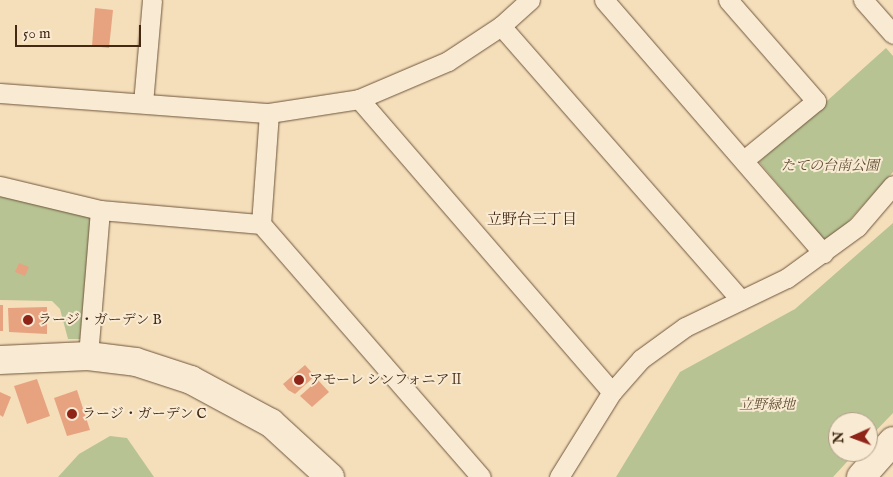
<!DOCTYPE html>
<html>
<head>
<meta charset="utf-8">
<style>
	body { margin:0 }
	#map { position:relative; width:893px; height:477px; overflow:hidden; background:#f5dfbb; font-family:"IM FELL English","Noto Serif JP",serif }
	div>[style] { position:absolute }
	.green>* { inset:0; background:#b7c393 }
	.building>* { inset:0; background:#e7a380 }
	.roads { filter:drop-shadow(0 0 1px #70563c) drop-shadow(0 0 1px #70563c) }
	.street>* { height:19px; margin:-9.5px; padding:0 9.5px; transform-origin:9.5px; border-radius:9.5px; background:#f8ead3 }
	.secondary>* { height:28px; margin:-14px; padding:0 14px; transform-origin:14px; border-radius:14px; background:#f8ead3 }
	.dots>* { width:14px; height:14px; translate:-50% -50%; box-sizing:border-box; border:2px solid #f8ead3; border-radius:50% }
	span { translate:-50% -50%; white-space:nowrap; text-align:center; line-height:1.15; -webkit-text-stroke:4px #f8ead3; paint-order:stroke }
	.park-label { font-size:14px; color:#604f32; font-style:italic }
	.poi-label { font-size:14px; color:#432812 }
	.left { translate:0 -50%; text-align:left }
	.neighbourhood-label { font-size:15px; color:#432812 }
	.north { position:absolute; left:828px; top:412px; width:50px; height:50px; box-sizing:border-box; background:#f8ead3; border:1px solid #b09c86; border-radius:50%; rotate:268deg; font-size:14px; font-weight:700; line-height:20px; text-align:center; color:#432812 }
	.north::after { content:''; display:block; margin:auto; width:18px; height:22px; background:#8f2418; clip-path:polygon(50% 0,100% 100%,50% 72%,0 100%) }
	.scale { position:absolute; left:15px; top:25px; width:126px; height:22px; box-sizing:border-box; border:2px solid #432812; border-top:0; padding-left:6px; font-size:15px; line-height:18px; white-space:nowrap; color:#432812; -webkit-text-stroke:4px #f8ead3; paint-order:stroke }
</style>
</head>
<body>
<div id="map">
	<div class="green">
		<i style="clip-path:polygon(886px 48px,893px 56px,893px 172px,837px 234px,824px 240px,759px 162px)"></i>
		<i style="clip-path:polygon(0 192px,87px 215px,91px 220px,80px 339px,68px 339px,60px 309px,52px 301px,0 300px)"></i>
		<i style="clip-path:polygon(893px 223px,893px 413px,868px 439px,868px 422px,838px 422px,838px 452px,856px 452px,833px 477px,616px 477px,680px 372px,795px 309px)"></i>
		<i style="clip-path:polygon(110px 436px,127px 438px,154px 477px,58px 477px,79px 454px)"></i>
	</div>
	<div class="building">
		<i style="clip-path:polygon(95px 8px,113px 10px,109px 48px,92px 46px)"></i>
		<i style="clip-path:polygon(19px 263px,29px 267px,25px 276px,15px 272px)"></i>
		<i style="clip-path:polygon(0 305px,3px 305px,3px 331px,0 331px)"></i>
		<i style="clip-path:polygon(47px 307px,47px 334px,9px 332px,8px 308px)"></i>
		<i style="clip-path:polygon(305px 365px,315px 376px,295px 394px,288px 390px,283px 384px)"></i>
		<i style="clip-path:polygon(37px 379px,50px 416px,27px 424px,14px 386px)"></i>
		<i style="clip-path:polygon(318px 380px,329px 392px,312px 407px,300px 396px)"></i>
		<i style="clip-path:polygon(77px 390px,90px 430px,67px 436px,54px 398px)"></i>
		<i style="clip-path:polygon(0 392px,11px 397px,3px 417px,0 415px)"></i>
	</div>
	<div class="roads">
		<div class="street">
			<i style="left:604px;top:0;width:335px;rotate:49.1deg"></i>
			<i style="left:728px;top:0;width:134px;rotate:48.9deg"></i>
			<i style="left:816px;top:101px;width:93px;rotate:140.7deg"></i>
			<i style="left:863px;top:0;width:45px;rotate:48.6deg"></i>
			<i style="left:501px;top:26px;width:364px;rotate:48.8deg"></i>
			<i style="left:0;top:93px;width:270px;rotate:4.3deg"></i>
			<i style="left:269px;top:113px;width:91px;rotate:-8.8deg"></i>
			<i style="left:359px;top:99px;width:97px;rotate:-23.1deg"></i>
			<i style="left:448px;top:61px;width:64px;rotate:-33.4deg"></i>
			<i style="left:501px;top:26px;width:39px;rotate:-42deg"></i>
			<i style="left:359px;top:99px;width:387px;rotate:49.2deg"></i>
			<i style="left:143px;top:103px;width:103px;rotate:-85deg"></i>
			<i style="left:0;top:186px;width:103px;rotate:13.5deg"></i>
			<i style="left:100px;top:210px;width:162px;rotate:5deg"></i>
			<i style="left:261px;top:224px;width:335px;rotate:49deg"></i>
			<i style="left:261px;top:224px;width:111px;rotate:-85.9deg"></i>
			<i style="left:88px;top:356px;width:146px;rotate:-85.3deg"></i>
			<i style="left:559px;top:477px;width:100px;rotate:-58.1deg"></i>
			<i style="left:612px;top:392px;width:44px;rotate:-48.7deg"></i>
			<i style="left:641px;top:359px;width:54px;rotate:-36deg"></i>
			<i style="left:685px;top:327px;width:113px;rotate:-25.7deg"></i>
			<i style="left:787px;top:278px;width:87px;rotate:-36.1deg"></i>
			<i style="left:857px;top:227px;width:55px;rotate:-49.4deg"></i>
		</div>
		<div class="secondary">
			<i style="left:0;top:360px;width:88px;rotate:-2.6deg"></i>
			<i style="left:88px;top:356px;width:48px;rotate:7.1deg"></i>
			<i style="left:136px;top:362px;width:58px;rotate:18.1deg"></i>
			<i style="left:191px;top:380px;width:91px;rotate:28.3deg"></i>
			<i style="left:271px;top:423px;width:80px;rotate:42.5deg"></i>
			<i style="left:861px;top:477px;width:48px;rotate:-48.4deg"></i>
		</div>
	</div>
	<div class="dots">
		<i style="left:28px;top:320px;background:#8f2418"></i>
		<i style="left:299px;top:380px;background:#8f2418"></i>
		<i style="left:72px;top:414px;background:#8f2418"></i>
	</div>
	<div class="park-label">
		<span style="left:830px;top:166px">たての台南公園</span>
		<span style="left:767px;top:405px">立野緑地</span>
	</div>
	<div class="poi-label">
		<span class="left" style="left:38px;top:320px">ラージ・ガーデン B</span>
		<span class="left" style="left:309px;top:380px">アモーレ シンフォニアⅡ</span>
		<span class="left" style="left:82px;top:414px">ラージ・ガーデン C</span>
	</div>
	<div class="neighbourhood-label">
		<span style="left:532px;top:220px">立野台三丁目</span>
	</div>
	<div class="north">N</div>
	<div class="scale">50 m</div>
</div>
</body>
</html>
